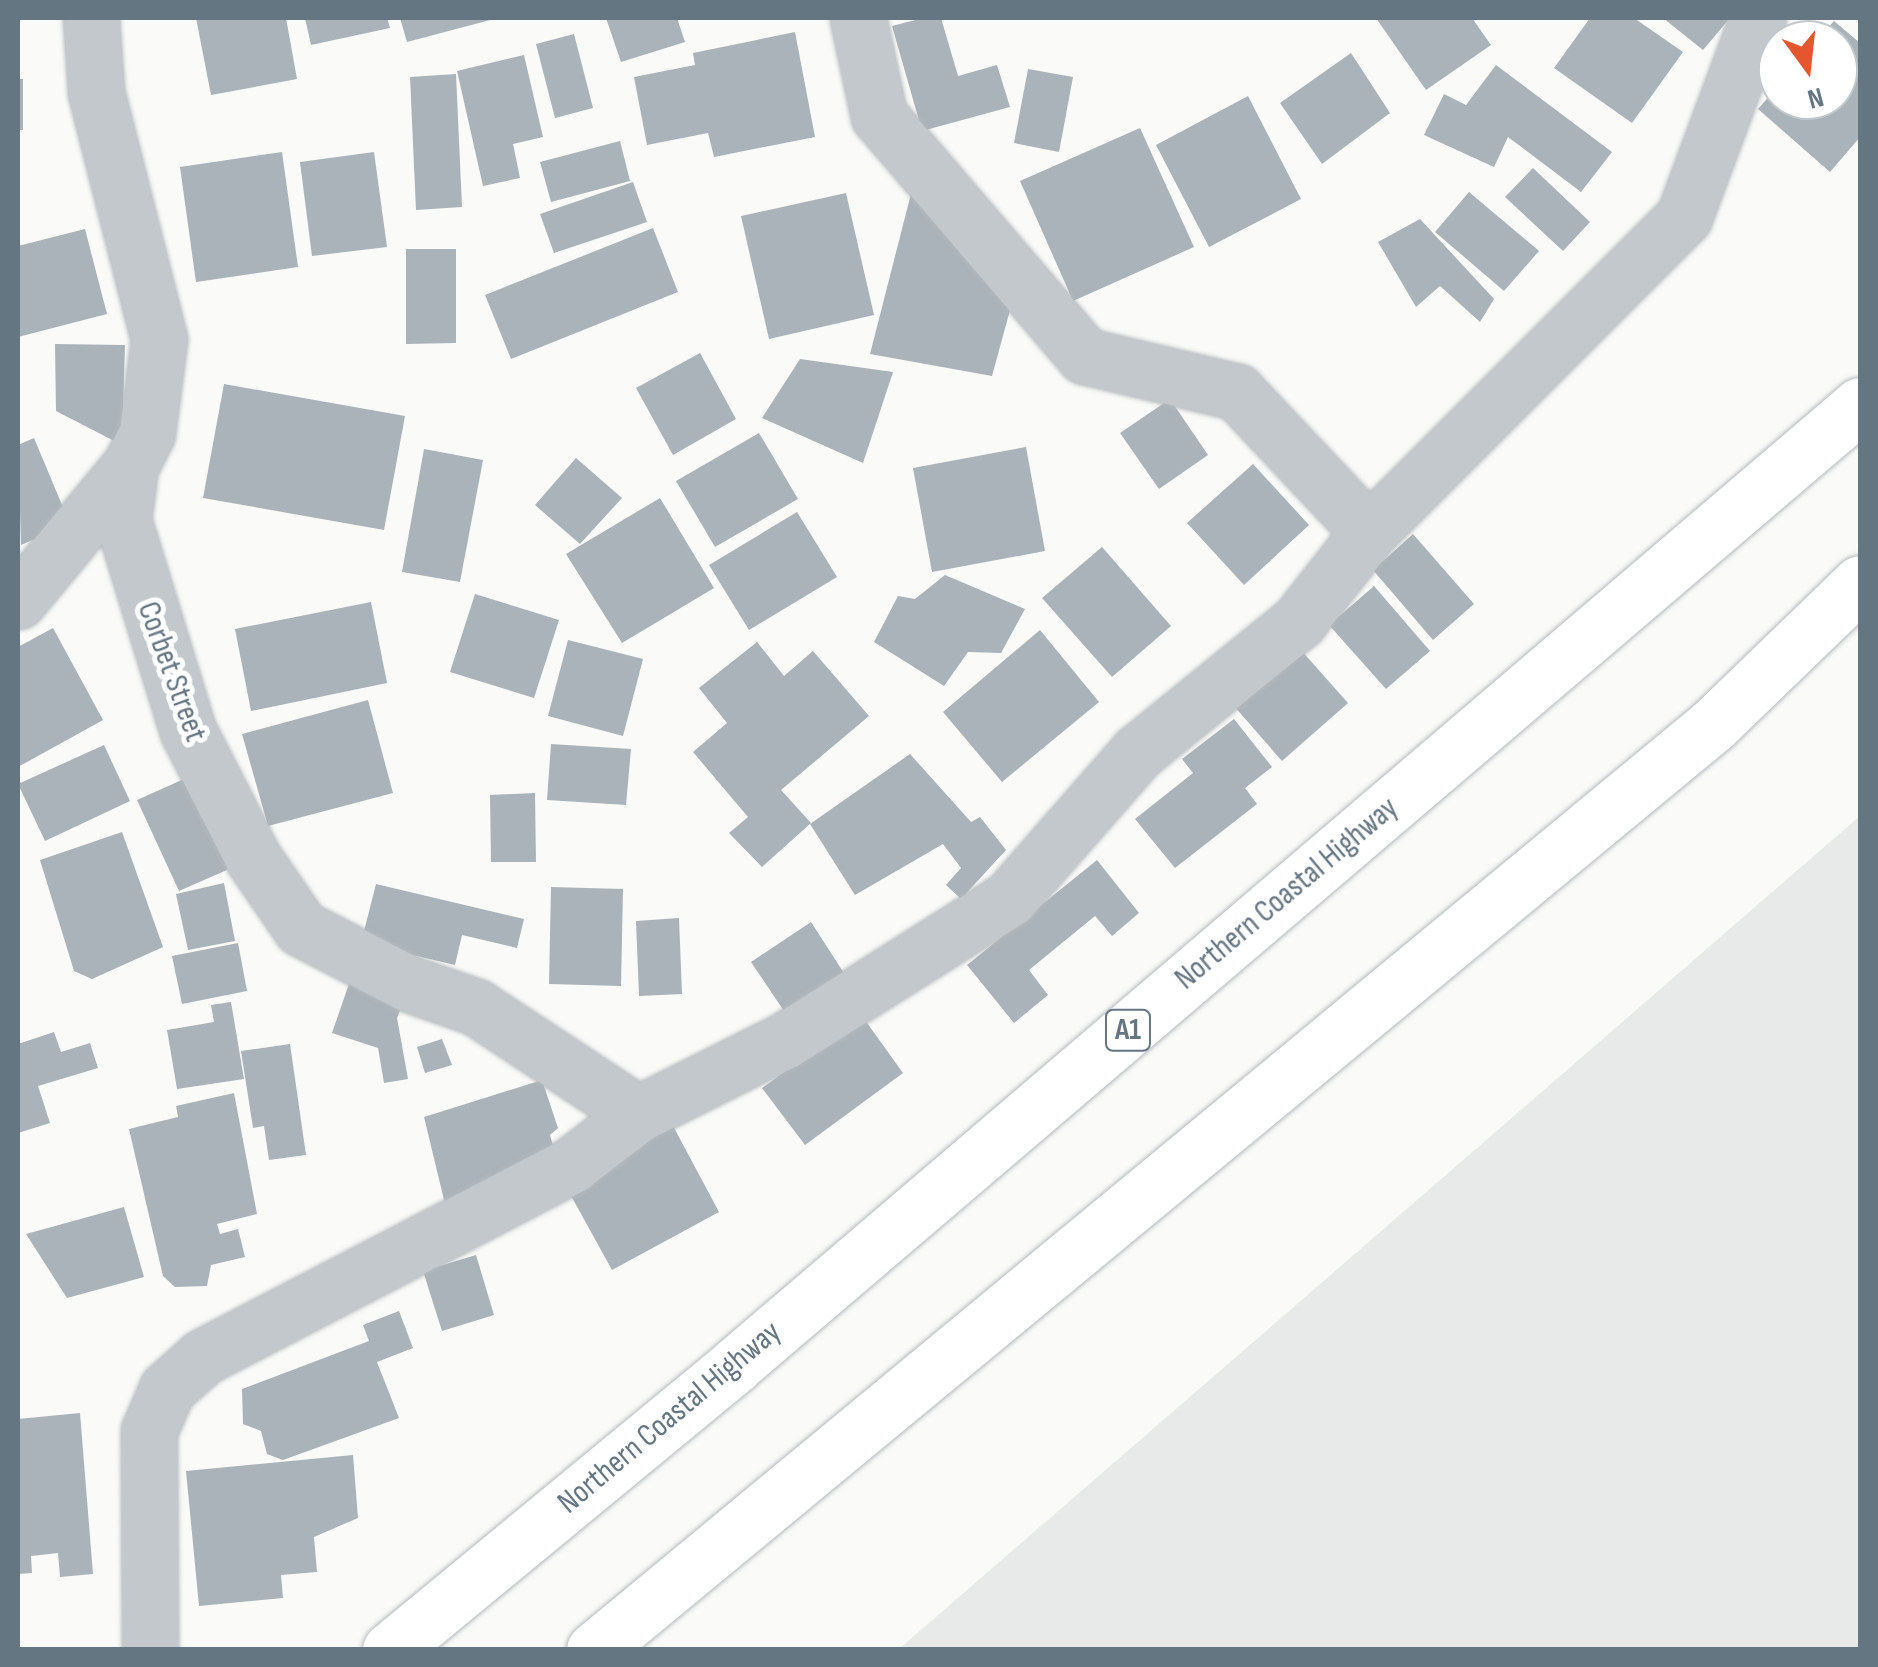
<!DOCTYPE html>
<html>
<head>
<meta charset="utf-8">
<style>
	body { margin:0 }
	#map { position:relative; width:1878px; height:1667px; overflow:hidden; background:#fafaf8; font-family:"Sofia Sans Condensed",sans-serif }
	div>[style] { position:absolute }
	.built>* { inset:0; background:#e8e9e9 }
	.building>* { inset:0; background:#aab3b9 }
	.roads { filter:drop-shadow(0 0 2px #b4b9bd) drop-shadow(0 0 2px #b4b9bd) }
	.street>* { height:55px; margin:-27.5px; padding:0 27.5px; transform-origin:27.5px; border-radius:27.5px; background:#c3c8cc }
	.highway>* { height:55px; margin:-27.5px; padding:0 27.5px; transform-origin:27.5px; border-radius:27.5px; background:#fff }
	span { translate:-50% -50%; white-space:nowrap; text-align:center; line-height:1.15; -webkit-text-stroke:10px #fff; paint-order:stroke }
	.shield-label span { padding:2px 8px; background:#fff; border:2px solid; border-radius:8px; -webkit-text-stroke-width:0 }
	.shield-label { font-size:30px; color:#657683; font-weight:700 }
	.street-label { font-size:32px; color:#657683 }
	.frame { position:absolute; inset:0; border:20px solid #657683; pointer-events:none }
	.north { position:absolute; left:1758px; top:20px; width:100px; height:100px; box-sizing:border-box; background:#fff; border:2px solid #c1c8cd; border-radius:50%; rotate:165deg; font-size:28px; font-weight:700; line-height:40px; text-align:center; color:#657683 }
	.north::after { content:''; display:block; margin:auto; width:35px; height:45px; background:#e4572e; clip-path:polygon(50% 0,100% 100%,50% 72%,0 100%) }
</style>
</head>
<body>
<div id="map">
	<div class="built">
		<i style="clip-path:polygon(1860px 816px,1860px 1649px,899px 1649px)"></i>
	</div>
	<div class="building">
		<i style="clip-path:polygon(196px 18px,286px 18px,297px 79px,211px 95px)"></i>
		<i style="clip-path:polygon(305px 18px,387px 18px,390px 28px,311px 45px)"></i>
		<i style="clip-path:polygon(400px 18px,494px 18px,494px 19px,407px 42px)"></i>
		<i style="clip-path:polygon(606px 18px,677px 18px,685px 42px,621px 62px)"></i>
		<i style="clip-path:polygon(923px 18px,941px 18px,958px 76px,997px 65px,1010px 107px,922px 131px,892px 26px)"></i>
		<i style="clip-path:polygon(1376px 18px,1472px 18px,1491px 45px,1426px 90px)"></i>
		<i style="clip-path:polygon(1590px 18px,1634px 18px,1683px 52px,1632px 123px,1554px 68px)"></i>
		<i style="clip-path:polygon(1663px 18px,1730px 18px,1703px 50px)"></i>
		<i style="clip-path:polygon(1834px 21px,1860px 43px,1860px 137px,1830px 172px,1758px 109px,1778px 86px,1778px 100px,1838px 100px,1838px 40px,1817px 40px)"></i>
		<i style="clip-path:polygon(795px 32px,815px 137px,714px 157px,708px 133px,647px 145px,634px 77px,695px 65px,693px 53px)"></i>
		<i style="clip-path:polygon(574px 34px,593px 108px,555px 118px,536px 44px)"></i>
		<i style="clip-path:polygon(1351px 53px,1390px 113px,1322px 164px,1280px 103px)"></i>
		<i style="clip-path:polygon(524px 55px,543px 137px,513px 144px,520px 178px,483px 186px,457px 71px)"></i>
		<i style="clip-path:polygon(1496px 65px,1612px 152px,1581px 192px,1508px 137px,1494px 167px,1424px 135px,1444px 94px,1466px 105px)"></i>
		<i style="clip-path:polygon(1028px 69px,1073px 77px,1059px 152px,1014px 143px)"></i>
		<i style="clip-path:polygon(456px 74px,462px 207px,416px 210px,410px 77px)"></i>
		<i style="clip-path:polygon(18px 79px,23px 79px,23px 130px,18px 130px)"></i>
		<i style="clip-path:polygon(1248px 96px,1301px 199px,1209px 247px,1156px 145px)"></i>
		<i style="clip-path:polygon(1140px 128px,1194px 247px,1073px 301px,1020px 181px)"></i>
		<i style="clip-path:polygon(620px 141px,630px 181px,551px 202px,540px 162px)"></i>
		<i style="clip-path:polygon(282px 152px,298px 267px,196px 282px,180px 167px)"></i>
		<i style="clip-path:polygon(374px 152px,387px 247px,312px 256px,300px 162px)"></i>
		<i style="clip-path:polygon(1533px 168px,1590px 222px,1563px 251px,1505px 197px)"></i>
		<i style="clip-path:polygon(633px 182px,647px 222px,554px 253px,540px 214px)"></i>
		<i style="clip-path:polygon(914px 182px,1015px 292px,992px 376px,870px 354px)"></i>
		<i style="clip-path:polygon(1469px 192px,1539px 251px,1504px 291px,1435px 232px)"></i>
		<i style="clip-path:polygon(846px 193px,874px 315px,769px 339px,741px 216px)"></i>
		<i style="clip-path:polygon(1420px 219px,1494px 299px,1480px 322px,1440px 286px,1416px 307px,1378px 242px)"></i>
		<i style="clip-path:polygon(653px 228px,678px 292px,511px 359px,485px 295px)"></i>
		<i style="clip-path:polygon(85px 229px,107px 314px,18px 337px,18px 246px)"></i>
		<i style="clip-path:polygon(406px 249px,456px 249px,456px 343px,406px 344px)"></i>
		<i style="clip-path:polygon(55px 344px,125px 345px,122px 445px,56px 411px)"></i>
		<i style="clip-path:polygon(700px 353px,736px 419px,673px 455px,636px 388px)"></i>
		<i style="clip-path:polygon(800px 359px,893px 372px,863px 463px,762px 418px)"></i>
		<i style="clip-path:polygon(224px 384px,405px 416px,384px 530px,203px 498px)"></i>
		<i style="clip-path:polygon(1170px 399px,1208px 455px,1159px 489px,1120px 433px)"></i>
		<i style="clip-path:polygon(759px 433px,798px 499px,715px 547px,676px 481px)"></i>
		<i style="clip-path:polygon(34px 438px,70px 524px,21px 545px,18px 445px)"></i>
		<i style="clip-path:polygon(1026px 447px,1045px 551px,932px 572px,913px 468px)"></i>
		<i style="clip-path:polygon(424px 449px,483px 460px,460px 582px,402px 572px)"></i>
		<i style="clip-path:polygon(576px 458px,622px 498px,580px 544px,535px 505px)"></i>
		<i style="clip-path:polygon(1253px 464px,1309px 525px,1244px 585px,1187px 523px)"></i>
		<i style="clip-path:polygon(660px 498px,714px 588px,622px 643px,566px 554px)"></i>
		<i style="clip-path:polygon(797px 512px,837px 577px,749px 630px,709px 565px)"></i>
		<i style="clip-path:polygon(1413px 534px,1474px 604px,1433px 640px,1373px 570px)"></i>
		<i style="clip-path:polygon(1102px 547px,1171px 626px,1112px 677px,1042px 598px)"></i>
		<i style="clip-path:polygon(945px 575px,1025px 609px,1001px 653px,968px 652px,944px 686px,874px 642px,898px 596px,915px 599px)"></i>
		<i style="clip-path:polygon(1374px 586px,1430px 651px,1386px 689px,1329px 625px)"></i>
		<i style="clip-path:polygon(475px 594px,559px 620px,534px 698px,450px 672px)"></i>
		<i style="clip-path:polygon(371px 602px,387px 683px,251px 711px,235px 629px)"></i>
		<i style="clip-path:polygon(53px 628px,103px 720px,18px 767px,18px 647px)"></i>
		<i style="clip-path:polygon(1040px 630px,1099px 702px,1002px 782px,943px 712px)"></i>
		<i style="clip-path:polygon(568px 640px,643px 659px,623px 736px,548px 716px)"></i>
		<i style="clip-path:polygon(757px 642px,784px 676px,813px 651px,869px 716px,781px 790px,811px 823px,762px 867px,729px 833px,748px 817px,693px 752px,727px 723px,699px 688px)"></i>
		<i style="clip-path:polygon(1300px 649px,1348px 703px,1282px 761px,1234px 706px)"></i>
		<i style="clip-path:polygon(368px 700px,393px 793px,268px 826px,242px 734px)"></i>
		<i style="clip-path:polygon(1234px 719px,1272px 767px,1245px 788px,1257px 804px,1175px 868px,1135px 819px,1193px 773px,1182px 759px)"></i>
		<i style="clip-path:polygon(551px 744px,631px 749px,626px 805px,547px 800px)"></i>
		<i style="clip-path:polygon(104px 745px,130px 801px,45px 841px,18px 784px)"></i>
		<i style="clip-path:polygon(910px 754px,971px 822px,980px 817px,1006px 850px,961px 899px,946px 885px,961px 868px,943px 844px,855px 895px,810px 824px)"></i>
		<i style="clip-path:polygon(195px 774px,236px 866px,179px 891px,137px 800px)"></i>
		<i style="clip-path:polygon(535px 793px,536px 862px,491px 862px,490px 795px)"></i>
		<i style="clip-path:polygon(122px 832px,163px 947px,92px 979px,74px 971px,40px 860px)"></i>
		<i style="clip-path:polygon(1097px 860px,1139px 913px,1112px 936px,1095px 916px,1029px 970px,1048px 995px,1014px 1023px,967px 965px)"></i>
		<i style="clip-path:polygon(224px 883px,235px 941px,188px 950px,176px 894px)"></i>
		<i style="clip-path:polygon(376px 884px,524px 919px,517px 948px,462px 935px,455px 965px,361px 943px)"></i>
		<i style="clip-path:polygon(551px 887px,623px 889px,621px 986px,549px 984px)"></i>
		<i style="clip-path:polygon(679px 918px,682px 994px,639px 996px,636px 921px)"></i>
		<i style="clip-path:polygon(811px 922px,849px 981px,790px 1020px,751px 962px)"></i>
		<i style="clip-path:polygon(238px 943px,247px 991px,182px 1004px,172px 956px)"></i>
		<i style="clip-path:polygon(350px 981px,404px 1000px,397px 1018px,408px 1079px,384px 1083px,378px 1048px,332px 1033px)"></i>
		<i style="clip-path:polygon(231px 1002px,244px 1079px,177px 1089px,167px 1030px,214px 1022px,211px 1005px)"></i>
		<i style="clip-path:polygon(862px 1016px,903px 1073px,805px 1145px,762px 1088px)"></i>
		<i style="clip-path:polygon(54px 1032px,61px 1052px,90px 1043px,98px 1068px,38px 1086px,50px 1123px,18px 1133px,18px 1044px)"></i>
		<i style="clip-path:polygon(442px 1039px,452px 1065px,425px 1073px,417px 1047px)"></i>
		<i style="clip-path:polygon(290px 1044px,306px 1155px,269px 1160px,264px 1126px,253px 1128px,241px 1051px)"></i>
		<i style="clip-path:polygon(542px 1080px,558px 1128px,550px 1135px,555px 1153px,445px 1204px,424px 1117px)"></i>
		<i style="clip-path:polygon(234px 1093px,257px 1214px,217px 1224px,220px 1234px,238px 1229px,245px 1257px,211px 1265px,207px 1286px,175px 1287px,163px 1276px,129px 1129px,178px 1117px,176px 1106px)"></i>
		<i style="clip-path:polygon(672px 1124px,719px 1212px,612px 1270px,564px 1183px)"></i>
		<i style="clip-path:polygon(124px 1207px,144px 1277px,67px 1298px,26px 1234px)"></i>
		<i style="clip-path:polygon(476px 1255px,494px 1315px,442px 1331px,423px 1271px)"></i>
		<i style="clip-path:polygon(399px 1311px,413px 1348px,377px 1362px,399px 1418px,283px 1460px,267px 1454px,261px 1431px,243px 1424px,242px 1389px,369px 1341px,363px 1325px)"></i>
		<i style="clip-path:polygon(80px 1413px,93px 1574px,60px 1577px,58px 1553px,31px 1556px,32px 1573px,18px 1574px,18px 1419px)"></i>
		<i style="clip-path:polygon(353px 1455px,358px 1518px,314px 1537px,317px 1572px,281px 1575px,283px 1598px,199px 1606px,186px 1471px)"></i>
	</div>
	<div class="roads">
		<div class="street">
			<i style="left:91px;top:18px;width:74px;rotate:86.1deg"></i>
			<i style="left:96px;top:92px;width:256px;rotate:75.7deg"></i>
			<i style="left:159px;top:340px;width:94px;rotate:97.4deg"></i>
			<i style="left:147px;top:433px;width:37px;rotate:117deg"></i>
			<i style="left:130px;top:466px;width:54px;rotate:97.4deg"></i>
			<i style="left:123px;top:520px;width:221px;rotate:72.9deg"></i>
			<i style="left:188px;top:731px;width:143px;rotate:62.9deg"></i>
			<i style="left:253px;top:858px;width:85px;rotate:55.6deg"></i>
			<i style="left:301px;top:928px;width:119px;rotate:27.4deg"></i>
			<i style="left:407px;top:983px;width:73px;rotate:19.2deg"></i>
			<i style="left:476px;top:1007px;width:194px;rotate:33.4deg"></i>
			<i style="left:858px;top:18px;width:100px;rotate:77.9deg"></i>
			<i style="left:879px;top:116px;width:316px;rotate:49.4deg"></i>
			<i style="left:1085px;top:356px;width:156px;rotate:13.3deg"></i>
			<i style="left:1237px;top:392px;width:192px;rotate:46.7deg"></i>
			<i style="left:18px;top:601px;width:175px;rotate:-50.3deg"></i>
			<i style="left:150px;top:1650px;width:219px;rotate:-90.3deg"></i>
			<i style="left:149px;top:1431px;width:46px;rotate:-66.8deg"></i>
			<i style="left:167px;top:1389px;width:48px;rotate:-41.6deg"></i>
			<i style="left:203px;top:1357px;width:417px;rotate:-27.5deg"></i>
			<i style="left:573px;top:1164px;width:82px;rotate:-37.6deg"></i>
			<i style="left:638px;top:1114px;width:163px;rotate:-26.6deg"></i>
			<i style="left:784px;top:1041px;width:267px;rotate:-32.3deg"></i>
			<i style="left:1010px;top:898px;width:194px;rotate:-48.8deg"></i>
			<i style="left:1138px;top:752px;width:208px;rotate:-39.1deg"></i>
			<i style="left:1299px;top:621px;width:113px;rotate:-51.8deg"></i>
			<i style="left:1369px;top:532px;width:445px;rotate:-45deg"></i>
			<i style="left:1684px;top:217px;width:212px;rotate:-69.6deg"></i>
		</div>
		<div class="highway">
			<i style="left:390px;top:1650px;width:446px;rotate:-39.5deg"></i>
			<i style="left:734px;top:1366px;width:1480px;rotate:-40.48deg"></i>
			<i style="left:594px;top:1650px;width:1452px;rotate:-39.58deg"></i>
			<i style="left:1713px;top:725px;width:204px;rotate:-44deg"></i>
		</div>
	</div>
	<div class="shield-label">
		<span style="left:1128px;top:1030px">A1</span>
	</div>
	<div class="street-label">
		<span style="left:171px;top:672px;rotate:70deg">Corbet Street</span>
		<span style="left:1287px;top:894px;rotate:-40deg">Northern Coastal Highway</span>
		<span style="left:670px;top:1418px;rotate:-40deg">Northern Coastal Highway</span>
	</div>
	<div class="frame"></div>
	<div class="north">N</div>
</div>
</body>
</html>
